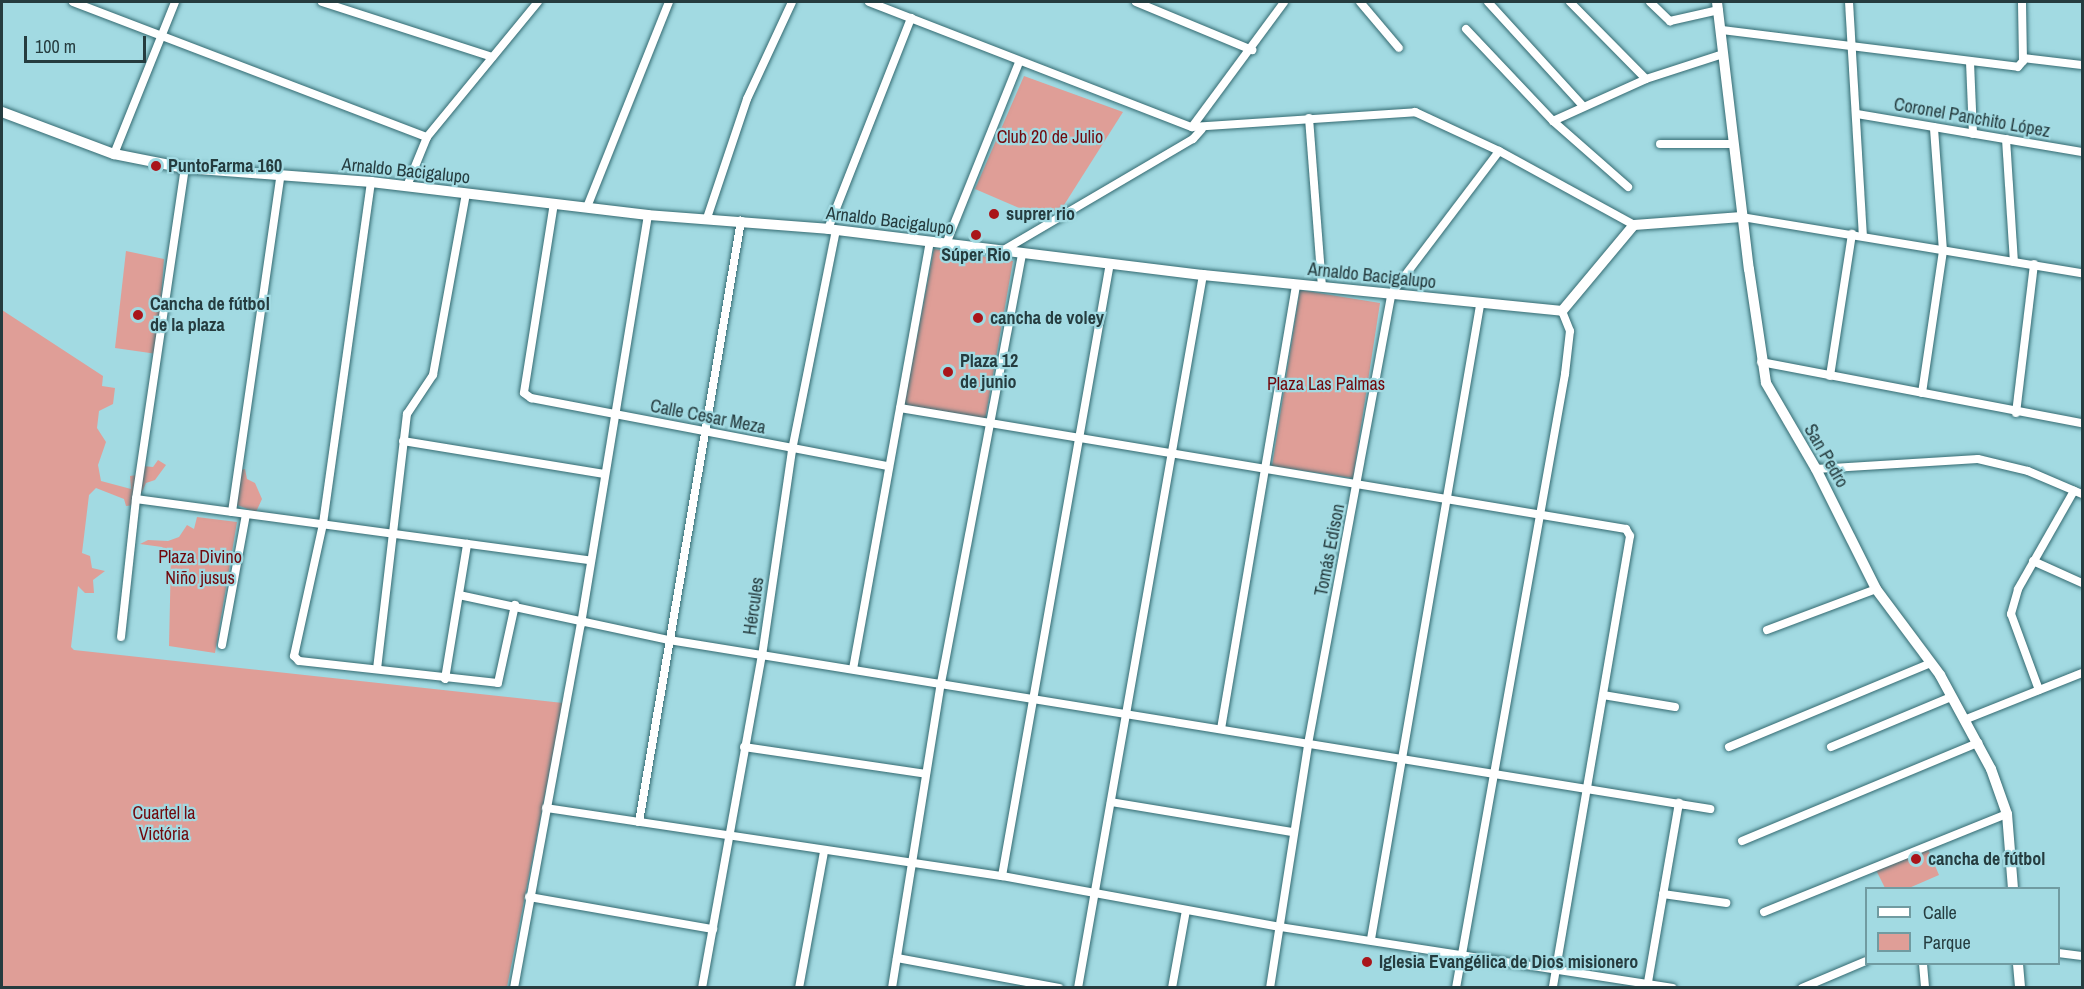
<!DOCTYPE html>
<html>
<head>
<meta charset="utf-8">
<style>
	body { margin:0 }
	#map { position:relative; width:2084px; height:989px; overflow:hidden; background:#a2dae2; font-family:"Archivo Narrow",sans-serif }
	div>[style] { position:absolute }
	.green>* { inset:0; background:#df9e97 }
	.roads { filter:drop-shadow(0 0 2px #346a71) drop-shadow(0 0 2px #346a71) }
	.street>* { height:8px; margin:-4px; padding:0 4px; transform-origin:4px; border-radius:4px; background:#fff }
	.secondary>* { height:10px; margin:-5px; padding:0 5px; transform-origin:5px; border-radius:5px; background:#fff }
	.dots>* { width:16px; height:16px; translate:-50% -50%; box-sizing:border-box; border:3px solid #a2dae2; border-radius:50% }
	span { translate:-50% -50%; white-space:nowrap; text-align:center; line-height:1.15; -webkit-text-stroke:4.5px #a2dae2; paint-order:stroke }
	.street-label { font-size:18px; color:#253c3f }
	.park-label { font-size:18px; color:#71080c }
	.poi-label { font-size:18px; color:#253c3f; font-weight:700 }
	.left { translate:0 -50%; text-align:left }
	.frame { position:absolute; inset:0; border:3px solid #253c3f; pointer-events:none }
	.legend { position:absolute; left:1865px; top:887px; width:195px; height:78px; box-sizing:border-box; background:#a2dae2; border:2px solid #709ba1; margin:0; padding:8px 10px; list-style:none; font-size:18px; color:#253c3f }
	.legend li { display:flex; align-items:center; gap:12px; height:30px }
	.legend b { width:30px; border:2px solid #709ba1 }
	.scale { position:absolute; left:24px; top:36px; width:122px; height:27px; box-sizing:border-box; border:3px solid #253c3f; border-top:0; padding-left:8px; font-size:18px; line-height:21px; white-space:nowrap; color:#253c3f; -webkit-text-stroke:4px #a2dae2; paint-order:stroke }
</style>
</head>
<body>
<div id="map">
	<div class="green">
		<i style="clip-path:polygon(1024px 76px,1123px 112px,1064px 205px,1042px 218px,975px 189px)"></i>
		<i style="clip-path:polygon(934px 249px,1013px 261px,985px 420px,904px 405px)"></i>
		<i style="clip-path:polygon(126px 251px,164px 259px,157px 354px,115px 348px)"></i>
		<i style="clip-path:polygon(1300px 290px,1380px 303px,1353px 478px,1272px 466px)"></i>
		<i style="clip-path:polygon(2px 310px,103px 376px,102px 386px,115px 388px,113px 404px,99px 411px,97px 428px,106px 442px,98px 465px,101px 481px,131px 489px,130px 476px,137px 475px,143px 466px,153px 467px,158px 460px,166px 465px,155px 480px,146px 483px,136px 505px,126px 506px,124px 499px,96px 488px,89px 495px,82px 553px,90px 556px,92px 568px,105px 571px,93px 580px,94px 593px,85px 593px,78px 586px,71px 647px,74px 650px,563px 703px,507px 987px,2px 987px)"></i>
		<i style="clip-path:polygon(245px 469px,247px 479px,255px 483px,262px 499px,256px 512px,237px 505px,241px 470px)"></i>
		<i style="clip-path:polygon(197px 517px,237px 522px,215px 653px,169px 646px,171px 556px,162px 547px,140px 544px,148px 540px,168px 541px,179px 537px,187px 525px,194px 529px)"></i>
		<i style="clip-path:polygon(1927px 847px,1939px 875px,1909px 888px,1885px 888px,1876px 870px)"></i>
	</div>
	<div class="roads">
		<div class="street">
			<i style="left:73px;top:2px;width:379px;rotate:20.9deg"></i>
			<i style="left:322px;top:2px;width:179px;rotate:17.9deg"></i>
			<i style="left:869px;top:2px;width:346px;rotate:21.2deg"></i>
			<i style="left:1192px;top:127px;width:224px;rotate:-3.8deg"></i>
			<i style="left:1415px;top:112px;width:93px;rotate:24.9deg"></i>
			<i style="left:1499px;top:151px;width:154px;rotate:28.7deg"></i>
			<i style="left:1136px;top:2px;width:126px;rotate:22.5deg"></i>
			<i style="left:1360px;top:2px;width:60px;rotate:49.7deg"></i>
			<i style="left:1488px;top:2px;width:139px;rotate:47.6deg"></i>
			<i style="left:1570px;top:2px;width:108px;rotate:45.4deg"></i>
			<i style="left:1650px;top:2px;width:28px;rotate:44deg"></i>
			<i style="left:1670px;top:21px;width:50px;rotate:-12.7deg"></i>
			<i style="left:1849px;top:2px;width:233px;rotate:86.6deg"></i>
			<i style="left:1466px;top:29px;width:127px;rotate:46.6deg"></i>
			<i style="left:1553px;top:121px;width:100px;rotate:41.3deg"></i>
			<i style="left:1722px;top:30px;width:298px;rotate:7.1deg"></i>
			<i style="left:2018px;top:67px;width:8px;rotate:-50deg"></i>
			<i style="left:2023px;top:61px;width:59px;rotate:-91deg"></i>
			<i style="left:2023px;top:58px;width:59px;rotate:6.8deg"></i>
			<i style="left:1970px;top:62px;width:72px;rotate:87.6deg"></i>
			<i style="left:1857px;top:114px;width:228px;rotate:9.6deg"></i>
			<i style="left:1309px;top:118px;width:169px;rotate:85.6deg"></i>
			<i style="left:1553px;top:121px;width:102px;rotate:-24.3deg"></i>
			<i style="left:1646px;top:79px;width:81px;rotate:-18deg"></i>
			<i style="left:1192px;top:127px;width:155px;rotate:-53.6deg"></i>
			<i style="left:2006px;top:139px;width:123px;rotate:86.3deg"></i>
			<i style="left:1660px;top:144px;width:73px"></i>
			<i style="left:114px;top:154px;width:164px;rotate:-68.1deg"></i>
			<i style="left:371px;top:182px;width:345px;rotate:98deg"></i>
			<i style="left:323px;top:524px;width:135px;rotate:102.4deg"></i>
			<i style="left:294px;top:656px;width:7px;rotate:45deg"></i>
			<i style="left:299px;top:661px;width:200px;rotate:6.3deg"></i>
			<i style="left:498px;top:683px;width:80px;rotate:-77.7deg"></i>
			<i style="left:407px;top:186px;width:53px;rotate:-67.8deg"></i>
			<i style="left:427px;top:137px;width:175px;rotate:-50.6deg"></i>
			<i style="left:554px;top:203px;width:192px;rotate:99deg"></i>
			<i style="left:524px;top:393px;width:9px;rotate:36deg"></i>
			<i style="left:531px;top:398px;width:362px;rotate:10.8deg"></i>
			<i style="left:587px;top:207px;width:221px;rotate:-68.2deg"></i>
			<i style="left:1742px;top:217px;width:345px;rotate:9.4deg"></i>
			<i style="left:707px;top:218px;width:126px;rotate:-71.4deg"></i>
			<i style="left:747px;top:99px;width:107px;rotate:-65.1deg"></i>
			<i style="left:828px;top:229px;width:227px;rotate:-68.5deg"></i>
			<i style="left:946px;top:244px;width:196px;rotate:-68.1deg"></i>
			<i style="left:1002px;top:251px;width:221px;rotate:-30.4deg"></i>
			<i style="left:1193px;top:139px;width:13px;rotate:-48deg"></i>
			<i style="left:1761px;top:362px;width:327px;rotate:10.8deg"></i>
			<i style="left:1830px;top:376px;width:144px;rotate:-81.2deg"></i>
			<i style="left:1922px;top:393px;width:144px;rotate:-81.6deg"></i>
			<i style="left:1943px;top:251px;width:124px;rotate:-94.2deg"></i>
			<i style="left:900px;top:408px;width:736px;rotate:9.46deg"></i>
			<i style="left:1626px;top:529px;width:8px;rotate:60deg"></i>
			<i style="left:1630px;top:536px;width:459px;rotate:99.7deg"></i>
			<i style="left:2016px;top:413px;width:150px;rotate:-83.1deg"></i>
			<i style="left:403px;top:441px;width:204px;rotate:9.3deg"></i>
			<i style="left:1816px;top:469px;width:162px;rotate:-3.5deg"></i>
			<i style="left:1978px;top:459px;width:51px;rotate:13.5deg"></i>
			<i style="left:2028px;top:471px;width:59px;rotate:23.1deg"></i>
			<i style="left:136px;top:499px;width:458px;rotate:7.7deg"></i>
			<i style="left:232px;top:512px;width:338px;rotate:-81.8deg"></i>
			<i style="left:2033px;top:561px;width:54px;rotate:24.2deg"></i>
			<i style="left:459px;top:595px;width:215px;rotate:12.1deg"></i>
			<i style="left:669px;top:640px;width:1055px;rotate:9.22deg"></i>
			<i style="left:1767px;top:630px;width:116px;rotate:-20.6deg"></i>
			<i style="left:121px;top:637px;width:139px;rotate:-83.8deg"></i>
			<i style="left:136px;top:499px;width:335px;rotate:-81.6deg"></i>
			<i style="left:222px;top:645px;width:133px;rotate:-79.6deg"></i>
			<i style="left:377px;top:669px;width:257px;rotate:-83.3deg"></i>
			<i style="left:407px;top:414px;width:47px;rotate:-56.3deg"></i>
			<i style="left:433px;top:375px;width:185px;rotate:-79.7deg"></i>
			<i style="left:853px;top:669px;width:433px;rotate:-79.8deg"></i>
			<i style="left:445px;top:679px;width:137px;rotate:-80.7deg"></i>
			<i style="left:2039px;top:690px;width:81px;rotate:-110.2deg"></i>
			<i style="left:2011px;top:614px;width:26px;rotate:-74deg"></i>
			<i style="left:2018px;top:589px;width:113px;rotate:-60.3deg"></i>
			<i style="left:1603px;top:695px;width:73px;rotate:9.5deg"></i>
			<i style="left:1964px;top:720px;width:127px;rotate:-21.7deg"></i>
			<i style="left:1221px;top:729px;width:451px;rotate:-80.4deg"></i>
			<i style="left:744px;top:747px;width:184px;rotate:8.4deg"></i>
			<i style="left:1729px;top:747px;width:219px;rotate:-22.6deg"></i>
			<i style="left:1831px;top:747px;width:130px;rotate:-22.6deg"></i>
			<i style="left:1111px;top:802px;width:184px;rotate:9.4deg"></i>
			<i style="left:546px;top:808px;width:461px;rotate:8.5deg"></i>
			<i style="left:1002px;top:876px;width:283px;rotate:10.4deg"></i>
			<i style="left:1280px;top:927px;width:397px;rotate:8.8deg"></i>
			<i style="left:639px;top:822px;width:610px;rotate:-80.37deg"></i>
			<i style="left:1742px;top:841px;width:256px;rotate:-22.6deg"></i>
			<i style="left:1002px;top:876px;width:622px;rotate:-80.01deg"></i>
			<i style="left:1663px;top:894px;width:64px;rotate:8.1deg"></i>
			<i style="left:529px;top:897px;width:187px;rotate:9.9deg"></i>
			<i style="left:1764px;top:912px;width:262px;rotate:-22deg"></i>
			<i style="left:1371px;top:939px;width:643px;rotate:-80.24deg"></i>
			<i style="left:2058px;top:953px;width:24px;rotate:7deg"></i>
			<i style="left:897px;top:958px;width:165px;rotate:10.5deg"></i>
			<i style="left:1923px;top:964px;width:24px;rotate:85deg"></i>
			<i style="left:514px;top:988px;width:370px;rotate:-79.6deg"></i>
			<i style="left:581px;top:624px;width:414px;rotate:-80.7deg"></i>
			<i style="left:702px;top:988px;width:337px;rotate:-79.8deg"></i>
			<i style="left:762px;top:656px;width:208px;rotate:-81.7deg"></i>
			<i style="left:792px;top:450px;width:224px;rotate:-78.7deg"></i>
			<i style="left:799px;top:988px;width:138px;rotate:-79.6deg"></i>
			<i style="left:892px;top:988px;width:309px;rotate:-80.9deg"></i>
			<i style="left:941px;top:683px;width:437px;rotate:-79.3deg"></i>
			<i style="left:1078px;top:988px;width:724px;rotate:-80.06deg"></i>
			<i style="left:1172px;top:988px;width:79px;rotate:-79.8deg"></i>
			<i style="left:1270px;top:988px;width:247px;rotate:-81.1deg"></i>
			<i style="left:1308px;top:744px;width:458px;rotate:-79.5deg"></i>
			<i style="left:1391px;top:294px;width:179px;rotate:-52.9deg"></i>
			<i style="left:1456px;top:988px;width:624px;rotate:-79.93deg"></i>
			<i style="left:1565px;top:374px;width:43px;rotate:-83.4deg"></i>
			<i style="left:1570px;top:331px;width:22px;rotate:-112deg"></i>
			<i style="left:1647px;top:988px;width:188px;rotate:-80.2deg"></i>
			<i style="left:1802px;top:988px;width:69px;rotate:-22.9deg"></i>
		</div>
		<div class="secondary">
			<i style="left:1717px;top:2px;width:269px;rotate:83.2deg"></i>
			<i style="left:1749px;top:269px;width:115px;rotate:81.5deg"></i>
			<i style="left:1766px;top:383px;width:99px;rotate:59.8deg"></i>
			<i style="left:1816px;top:469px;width:134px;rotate:63.4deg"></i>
			<i style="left:1876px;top:589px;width:107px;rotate:53.3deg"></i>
			<i style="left:1940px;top:675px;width:107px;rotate:61.5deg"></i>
			<i style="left:1991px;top:769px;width:48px;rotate:70.4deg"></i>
			<i style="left:2007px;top:814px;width:74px;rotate:85.4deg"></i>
			<i style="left:2px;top:112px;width:120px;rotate:20.6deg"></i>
			<i style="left:114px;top:154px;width:72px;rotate:11.2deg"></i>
			<i style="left:185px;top:168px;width:187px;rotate:4.3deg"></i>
			<i style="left:371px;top:182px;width:279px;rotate:6.8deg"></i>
			<i style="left:648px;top:215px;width:181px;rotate:4.4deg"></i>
			<i style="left:828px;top:229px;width:378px;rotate:7deg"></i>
			<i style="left:1203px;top:275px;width:361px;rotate:5.7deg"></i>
			<i style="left:1562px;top:311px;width:112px;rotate:-50.1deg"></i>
			<i style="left:1634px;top:225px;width:108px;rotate:-4.2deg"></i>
			<i style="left:2018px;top:964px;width:24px;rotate:85deg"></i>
		</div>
	</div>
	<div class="dots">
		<i style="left:156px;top:166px;background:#a9151a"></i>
		<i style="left:994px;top:214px;background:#a9151a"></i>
		<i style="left:976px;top:235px;background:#a9151a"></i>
		<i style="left:138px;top:315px;background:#a9151a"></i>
		<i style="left:978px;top:318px;background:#a9151a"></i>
		<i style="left:948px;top:372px;background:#a9151a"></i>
		<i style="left:1916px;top:859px;background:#a9151a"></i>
		<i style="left:1367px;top:962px;background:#a9151a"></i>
	</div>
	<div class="street-label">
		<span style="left:1972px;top:118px;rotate:10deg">Coronel Panchito López</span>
		<span style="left:406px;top:171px;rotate:6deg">Arnaldo Bacigalupo</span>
		<span style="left:890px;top:221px;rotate:7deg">Arnaldo Bacigalupo</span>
		<span style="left:1372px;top:276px;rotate:6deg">Arnaldo Bacigalupo</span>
		<span style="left:708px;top:417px;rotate:11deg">Calle Cesar Meza</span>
		<span style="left:1826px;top:456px;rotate:60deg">San Pedro</span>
		<span style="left:1330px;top:550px;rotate:-79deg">Tomás Edison</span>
		<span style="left:754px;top:606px;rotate:-82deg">Hércules</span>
	</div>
	<div class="park-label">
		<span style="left:1050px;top:137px">Club 20 de Julio</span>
		<span style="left:1326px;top:384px">Plaza Las Palmas</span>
		<span style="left:200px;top:568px">Plaza Divino<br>Niño jusus</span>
		<span style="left:164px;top:824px">Cuartel la<br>Victória</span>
	</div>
	<div class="poi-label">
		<span class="left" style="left:168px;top:166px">PuntoFarma 160</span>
		<span class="left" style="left:1006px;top:214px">suprer rio</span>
		<span style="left:976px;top:255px">Súper Rio</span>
		<span class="left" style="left:150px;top:315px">Cancha de fútbol<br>de la plaza</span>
		<span class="left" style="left:990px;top:318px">cancha de voley</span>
		<span class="left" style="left:960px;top:372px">Plaza 12<br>de junio</span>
		<span class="left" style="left:1928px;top:859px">cancha de fútbol</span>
		<span class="left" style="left:1379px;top:962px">Iglesia Evangélica de Dios misionero</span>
	</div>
	<div class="frame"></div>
	<ul class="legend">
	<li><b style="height:8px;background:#fff"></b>Calle</li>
	<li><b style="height:16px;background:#df9e97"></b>Parque</li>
	</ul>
	<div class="scale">100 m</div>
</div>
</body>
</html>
